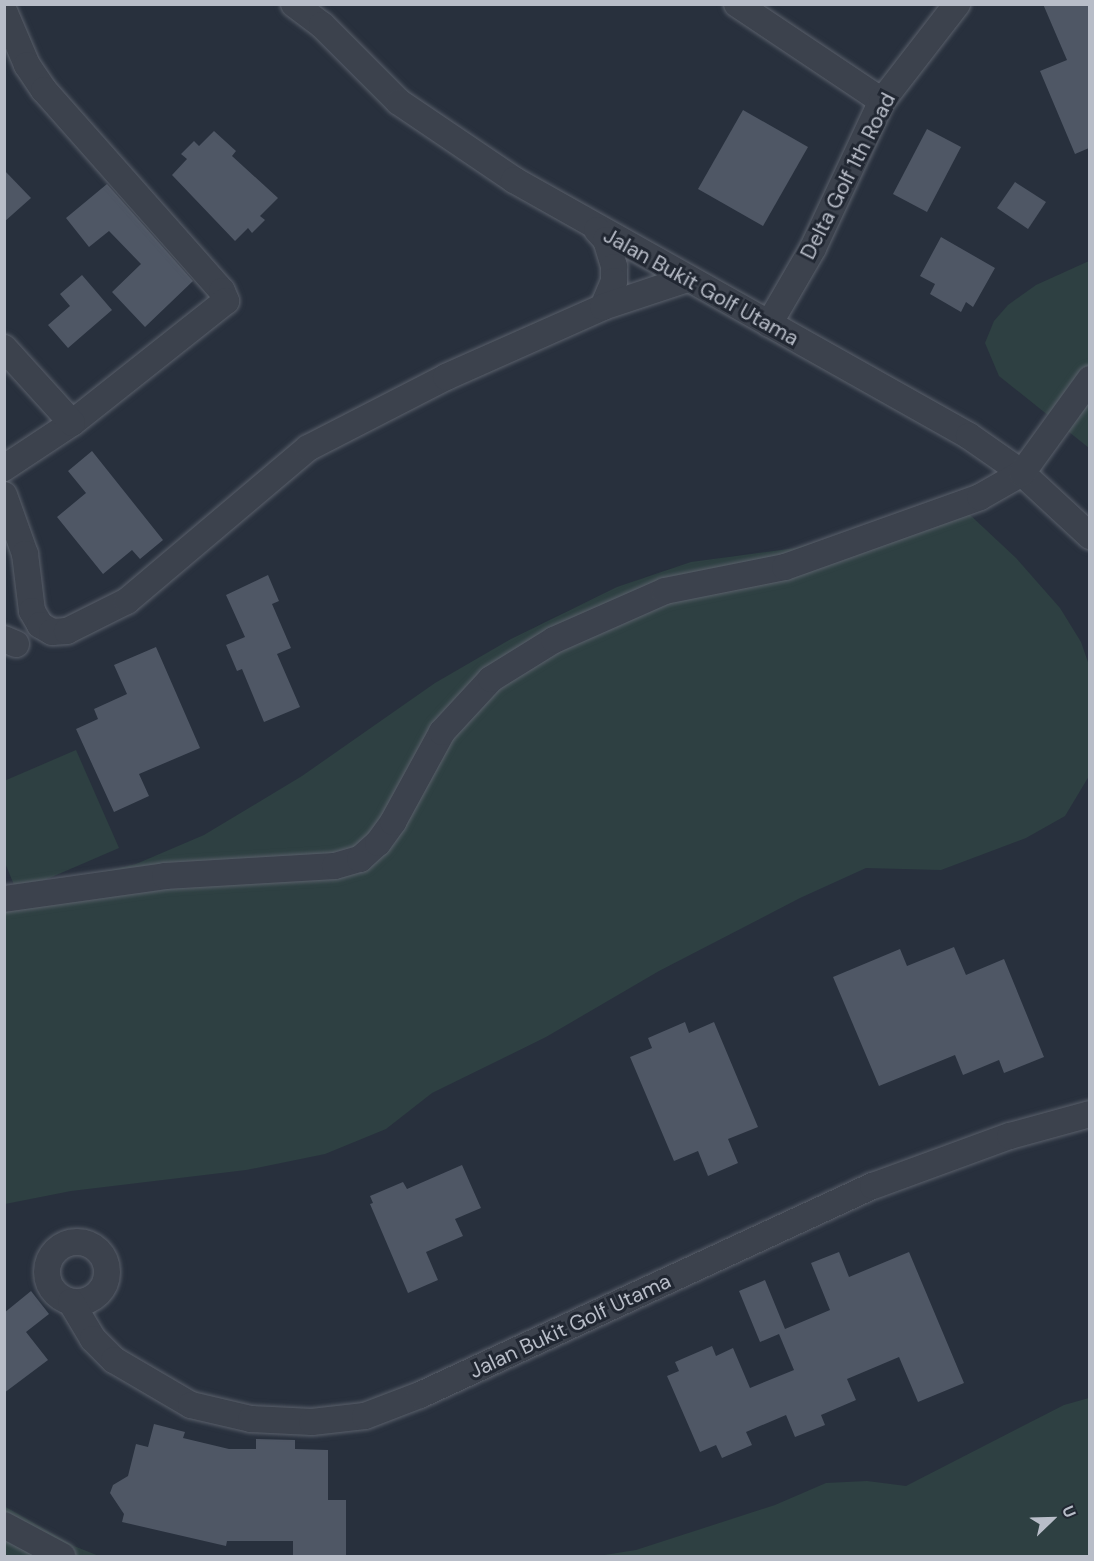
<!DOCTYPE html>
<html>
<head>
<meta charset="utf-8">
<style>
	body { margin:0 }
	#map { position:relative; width:1094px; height:1561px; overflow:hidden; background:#28303d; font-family:"DM Sans",sans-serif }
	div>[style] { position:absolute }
	.green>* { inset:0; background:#2e4042 }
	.building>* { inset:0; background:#4f5765 }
	.roads { filter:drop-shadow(0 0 2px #5a606b) drop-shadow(0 0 2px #5a606b) }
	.minor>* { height:26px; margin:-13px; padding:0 13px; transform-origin:13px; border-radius:13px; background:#3c424d }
	.minor>.ring { margin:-13px; padding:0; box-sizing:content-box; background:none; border:26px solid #3c424d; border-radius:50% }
	span { translate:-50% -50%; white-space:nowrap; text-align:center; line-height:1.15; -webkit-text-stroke:6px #212732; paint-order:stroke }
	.street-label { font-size:21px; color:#b8bdc8 }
	.frame { position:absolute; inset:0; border:6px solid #b8bdc8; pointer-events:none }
	.north { position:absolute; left:1022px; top:1489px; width:60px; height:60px; -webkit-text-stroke:4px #212732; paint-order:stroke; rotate:67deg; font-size:16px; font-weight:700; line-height:24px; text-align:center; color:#b8bdc8 }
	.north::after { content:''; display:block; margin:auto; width:21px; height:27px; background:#b8bdc8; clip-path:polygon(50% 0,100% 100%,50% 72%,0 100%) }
</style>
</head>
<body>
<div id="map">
	<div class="green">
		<i style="clip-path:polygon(1089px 261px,1089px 448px,999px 376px,985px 343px,994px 321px,1008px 305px,1036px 285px)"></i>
		<i style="clip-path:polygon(953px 499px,1016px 558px,1060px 608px,1081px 642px,1089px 665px,1089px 776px,1065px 816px,1026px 838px,941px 870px,866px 868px,800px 898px,659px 971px,546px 1037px,432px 1093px,386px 1129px,325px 1154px,246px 1170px,71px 1191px,5px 1204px,4px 896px,136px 864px,204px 835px,302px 776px,435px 683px,511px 639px,617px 587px,691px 562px,796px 548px)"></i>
		<i style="clip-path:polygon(76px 750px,119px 848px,17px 892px,5px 863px,4px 781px)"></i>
		<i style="clip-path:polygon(1089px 1398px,1089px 1556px,598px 1556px,636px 1550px,775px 1505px,826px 1483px,867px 1481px,906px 1486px,1064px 1405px)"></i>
		<i style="clip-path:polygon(4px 1506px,74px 1546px,99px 1556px,5px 1556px)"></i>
	</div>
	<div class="building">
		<i style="clip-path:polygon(1043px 4px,1089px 4px,1089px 148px,1075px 154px,1040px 71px,1067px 60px)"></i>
		<i style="clip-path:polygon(743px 110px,808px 147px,763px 226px,698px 189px)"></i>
		<i style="clip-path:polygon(927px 129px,961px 147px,927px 212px,893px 194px)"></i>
		<i style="clip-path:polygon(214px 131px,236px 151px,232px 156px,278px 198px,260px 216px,265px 220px,252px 233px,248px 228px,235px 241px,172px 175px,187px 159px,181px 154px,194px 141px,199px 146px)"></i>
		<i style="clip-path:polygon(4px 170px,31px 198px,4px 222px)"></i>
		<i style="clip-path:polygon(1015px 182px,1046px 202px,1028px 229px,997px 208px)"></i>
		<i style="clip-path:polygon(107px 184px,193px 281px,145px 327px,112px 292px,141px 264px,109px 231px,89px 247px,66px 218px)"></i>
		<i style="clip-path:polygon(941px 237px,995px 268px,973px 307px,966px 302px,961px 312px,930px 294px,935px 284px,920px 276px)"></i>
		<i style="clip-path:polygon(82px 275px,112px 310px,68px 348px,48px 325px,70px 306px,60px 294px)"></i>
		<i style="clip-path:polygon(92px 451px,163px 540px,140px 559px,132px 550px,103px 574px,57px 517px,86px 493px,68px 471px)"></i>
		<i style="clip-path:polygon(268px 575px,279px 601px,272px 604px,291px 648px,277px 654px,300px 707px,264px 722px,242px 669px,237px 671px,226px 645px,245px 637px,226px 595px)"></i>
		<i style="clip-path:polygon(156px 647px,200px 748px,139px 774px,149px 796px,114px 812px,76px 729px,98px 719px,94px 709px,127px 694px,114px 665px)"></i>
		<i style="clip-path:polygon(954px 947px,966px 975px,1004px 959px,1044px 1057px,1004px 1073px,999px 1060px,963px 1075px,955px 1055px,879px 1086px,833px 977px,900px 949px,907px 966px)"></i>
		<i style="clip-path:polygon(685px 1022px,689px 1033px,714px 1022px,758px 1127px,728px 1139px,738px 1163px,708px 1176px,698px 1151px,674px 1161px,630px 1057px,652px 1048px,648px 1038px)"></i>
		<i style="clip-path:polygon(462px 1165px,481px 1208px,455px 1219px,463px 1236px,426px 1252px,438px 1280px,408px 1293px,370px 1204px,373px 1203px,370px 1196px,403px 1182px,407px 1189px)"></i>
		<i style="clip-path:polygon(839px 1252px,849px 1277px,909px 1252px,964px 1383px,918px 1402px,899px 1357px,847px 1379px,856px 1400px,821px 1415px,825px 1425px,795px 1437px,786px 1415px,746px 1432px,752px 1445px,722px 1458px,716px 1445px,700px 1452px,667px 1376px,679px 1371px,675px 1362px,712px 1346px,716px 1356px,733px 1348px,750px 1388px,794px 1370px,779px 1334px,760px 1342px,739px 1291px,765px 1280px,785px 1329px,830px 1310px,811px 1263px)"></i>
		<i style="clip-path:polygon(31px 1291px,49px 1314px,26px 1332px,48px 1360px,4px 1393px,4px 1313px)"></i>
		<i style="clip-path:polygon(154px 1424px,185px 1432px,183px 1438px,229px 1449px,256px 1449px,256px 1439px,295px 1440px,295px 1449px,328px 1450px,328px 1500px,346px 1500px,346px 1557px,293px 1557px,293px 1541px,227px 1541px,226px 1546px,122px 1522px,124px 1514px,110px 1493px,113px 1485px,128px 1476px,136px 1444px,148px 1447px)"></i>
	</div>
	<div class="roads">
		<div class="minor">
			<i style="left:294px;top:4px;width:35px;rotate:37deg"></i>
			<i style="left:322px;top:25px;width:109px;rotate:45deg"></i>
			<i style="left:399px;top:102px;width:139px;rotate:34.1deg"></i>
			<i style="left:514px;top:180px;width:522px;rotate:29.36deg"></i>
			<i style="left:969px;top:436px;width:65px;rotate:34.9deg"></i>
			<i style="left:1022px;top:473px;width:93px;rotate:42.8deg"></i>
			<i style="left:737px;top:4px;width:174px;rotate:33.8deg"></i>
			<i style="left:4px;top:11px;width:59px;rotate:66.9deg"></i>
			<i style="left:27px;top:65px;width:30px;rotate:56deg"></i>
			<i style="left:44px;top:90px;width:268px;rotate:48.5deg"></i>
			<i style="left:222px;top:291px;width:11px;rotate:68deg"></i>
			<i style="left:226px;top:301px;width:196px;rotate:141.6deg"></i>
			<i style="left:72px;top:423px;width:82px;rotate:146.5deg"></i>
			<i style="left:597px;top:230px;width:13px;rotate:48deg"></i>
			<i style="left:606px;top:240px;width:28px;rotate:73deg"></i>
			<i style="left:614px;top:267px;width:14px;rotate:90deg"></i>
			<i style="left:614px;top:281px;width:28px;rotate:113deg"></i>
			<i style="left:769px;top:324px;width:88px;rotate:-59.9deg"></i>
			<i style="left:813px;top:248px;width:162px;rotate:-64.9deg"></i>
			<i style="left:882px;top:101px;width:123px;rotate:-52.3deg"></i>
			<i style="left:4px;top:348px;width:101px;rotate:47.8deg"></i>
			<i style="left:4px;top:495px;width:63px;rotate:70.4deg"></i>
			<i style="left:25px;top:554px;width:57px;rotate:83deg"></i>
			<i style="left:32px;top:611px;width:16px;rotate:60deg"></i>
			<i style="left:40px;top:625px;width:14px;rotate:30deg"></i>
			<i style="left:52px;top:632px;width:15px;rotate:-4deg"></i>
			<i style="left:67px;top:631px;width:67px;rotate:-26.6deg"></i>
			<i style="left:127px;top:601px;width:237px;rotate:-40.2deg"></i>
			<i style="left:308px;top:448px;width:155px;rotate:-27.2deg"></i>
			<i style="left:446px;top:377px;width:172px;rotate:-24deg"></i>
			<i style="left:603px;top:307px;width:89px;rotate:-18.4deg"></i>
			<i style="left:4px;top:639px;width:13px;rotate:23deg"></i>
			<i style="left:4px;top:899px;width:163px;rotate:-8.1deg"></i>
			<i style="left:165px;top:876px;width:170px;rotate:-3.4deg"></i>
			<i style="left:335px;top:866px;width:26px;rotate:-16deg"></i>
			<i style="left:360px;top:859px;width:24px;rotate:-42deg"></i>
			<i style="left:378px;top:843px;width:26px;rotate:-54deg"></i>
			<i style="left:393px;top:822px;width:102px;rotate:-61.4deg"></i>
			<i style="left:442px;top:732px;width:72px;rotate:-47.2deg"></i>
			<i style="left:491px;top:679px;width:74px;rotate:-31.8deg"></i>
			<i style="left:554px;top:640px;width:121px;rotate:-23.8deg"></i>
			<i style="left:665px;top:591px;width:122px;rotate:-11.3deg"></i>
			<i style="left:785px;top:567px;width:207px;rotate:-19.7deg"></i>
			<i style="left:980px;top:497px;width:48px;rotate:-29.7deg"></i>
			<i style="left:1022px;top:473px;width:116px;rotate:-54.1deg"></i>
			<i class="ring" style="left:47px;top:1242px;width:34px;height:34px"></i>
			<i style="left:71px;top:1302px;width:43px;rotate:59.3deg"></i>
			<i style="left:93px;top:1339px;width:30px;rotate:45deg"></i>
			<i style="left:114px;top:1360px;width:89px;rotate:30.3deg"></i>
			<i style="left:191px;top:1405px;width:62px;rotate:13.1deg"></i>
			<i style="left:251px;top:1419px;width:61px;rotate:2.8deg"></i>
			<i style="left:312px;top:1422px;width:53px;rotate:-6.5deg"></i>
			<i style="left:365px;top:1416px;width:59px;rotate:-20.9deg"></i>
			<i style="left:420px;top:1395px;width:499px;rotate:-24.8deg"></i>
			<i style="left:873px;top:1186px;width:146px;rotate:-20.1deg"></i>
			<i style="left:1010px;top:1136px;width:83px;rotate:-15.4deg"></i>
			<i style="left:4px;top:1525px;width:66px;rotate:28.1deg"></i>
		</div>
	</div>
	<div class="street-label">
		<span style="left:848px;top:176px;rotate:-63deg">Delta Golf 1th Road</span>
		<span style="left:701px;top:287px;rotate:29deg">Jalan Bukit Golf Utama</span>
		<span style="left:570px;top:1326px;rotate:-25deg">Jalan Bukit Golf Utama</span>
	</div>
	<div class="frame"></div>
	<div class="north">U</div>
</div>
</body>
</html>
